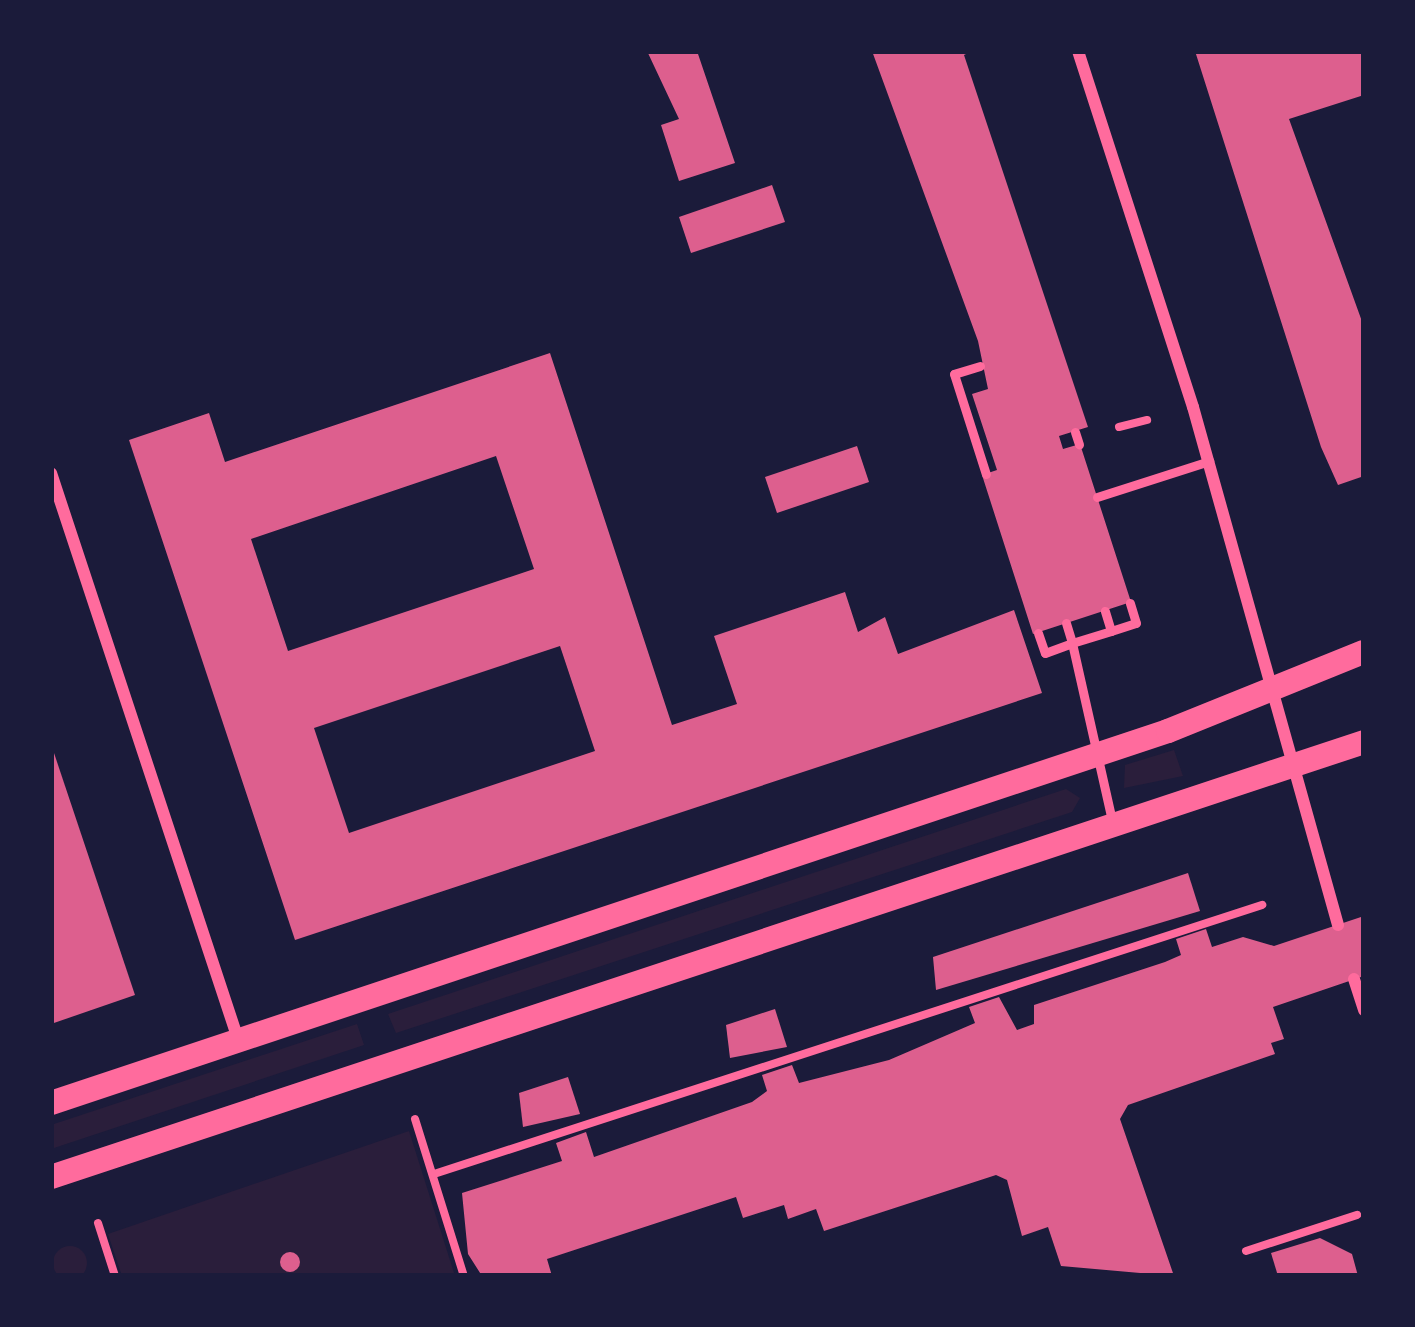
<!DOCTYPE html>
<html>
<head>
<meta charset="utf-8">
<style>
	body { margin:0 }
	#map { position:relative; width:1415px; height:1327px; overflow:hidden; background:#1b1b3a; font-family:Overpass,sans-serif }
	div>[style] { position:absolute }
	.green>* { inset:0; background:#2a1e3b }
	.round { border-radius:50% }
	.building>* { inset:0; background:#dd5f8e }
	.path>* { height:8px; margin:-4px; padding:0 4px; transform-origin:4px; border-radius:4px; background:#ff6b9d }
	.service>* { height:9px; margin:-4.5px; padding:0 4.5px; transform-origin:4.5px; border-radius:4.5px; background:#ff6b9d }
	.minor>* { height:12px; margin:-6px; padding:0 6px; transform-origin:6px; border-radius:6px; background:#ff6b9d }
	.secondary>* { height:24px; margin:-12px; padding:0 12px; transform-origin:12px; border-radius:12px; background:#ff6b9d }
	span { translate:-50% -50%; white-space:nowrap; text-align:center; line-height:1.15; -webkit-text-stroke:9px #1b1b3a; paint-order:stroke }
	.frame { position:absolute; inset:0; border:54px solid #1b1b3a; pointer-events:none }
</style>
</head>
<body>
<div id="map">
	<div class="green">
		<i style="clip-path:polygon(1174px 750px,1183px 776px,1124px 788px,1125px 765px)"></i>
		<i style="clip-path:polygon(1066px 789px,1080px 798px,1072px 812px,396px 1033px,388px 1014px)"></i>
		<i style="clip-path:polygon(357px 1024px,364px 1045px,51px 1149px,51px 1125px)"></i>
		<i style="clip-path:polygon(409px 1131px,455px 1276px,122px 1276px,108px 1234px)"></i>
		<i class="round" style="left:53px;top:1246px;width:34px;height:34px"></i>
	</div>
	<div class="building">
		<i style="clip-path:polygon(647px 51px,697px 51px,735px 163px,679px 181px,661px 125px,679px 119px)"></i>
		<i style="clip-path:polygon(872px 51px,972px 51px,964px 55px,1088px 427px,1059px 436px,1063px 449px,1080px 444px,1131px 602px,1033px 634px,982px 475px,997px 470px,972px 394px,988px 389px,978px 341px)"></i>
		<i style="clip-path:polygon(1195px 51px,1364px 51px,1364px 95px,1289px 119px,1364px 327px,1364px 476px,1338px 485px,1321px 447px)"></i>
		<i style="clip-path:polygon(772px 185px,785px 222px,691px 253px,679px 217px)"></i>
		<i style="clip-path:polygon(evenodd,550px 353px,672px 725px,737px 704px,714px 636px,845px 592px,858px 632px,885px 617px,898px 654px,1014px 610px,1042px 693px,295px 940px,129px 440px,209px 413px,225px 462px,550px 353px,496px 456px,534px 569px,288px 651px,251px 539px,496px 456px,550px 353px,560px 646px,595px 751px,349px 833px,314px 728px,560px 646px)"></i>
		<i style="clip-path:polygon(857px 446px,869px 482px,777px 513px,765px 477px)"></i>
		<i style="clip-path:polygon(52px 747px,135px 995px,51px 1024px,51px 747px)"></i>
		<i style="clip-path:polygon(1188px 873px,1200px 911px,936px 990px,933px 957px)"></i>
		<i style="clip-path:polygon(1364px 916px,1364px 976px,1273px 1007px,1284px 1039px,1271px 1043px,1275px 1054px,1128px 1105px,1120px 1119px,1174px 1276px,1061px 1266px,1048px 1227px,1022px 1236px,1007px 1180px,996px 1175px,824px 1231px,816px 1209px,788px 1219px,784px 1205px,743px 1218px,736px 1197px,547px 1259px,552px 1276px,482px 1276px,468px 1254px,462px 1193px,562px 1161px,556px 1143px,586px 1132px,594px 1157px,752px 1102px,767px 1091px,762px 1075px,792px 1065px,799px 1083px,889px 1060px,975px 1023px,969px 1007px,999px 997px,1017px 1030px,1034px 1024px,1034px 1005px,1165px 962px,1181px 955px,1176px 939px,1206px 929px,1212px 947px,1243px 937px,1274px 946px)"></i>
		<i style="clip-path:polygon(775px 1009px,787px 1047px,730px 1058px,726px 1025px)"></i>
		<i style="clip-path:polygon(568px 1077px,580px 1114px,523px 1127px,519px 1093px)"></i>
		<i style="clip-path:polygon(1320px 1238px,1352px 1254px,1358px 1276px,1278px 1276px,1271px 1253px)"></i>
		<i class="round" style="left:280px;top:1252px;width:20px;height:20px"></i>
	</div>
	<div class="path">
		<i style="left:1119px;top:427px;width:29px;rotate:-14deg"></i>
		<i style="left:415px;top:1119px;width:164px;rotate:72.7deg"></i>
		<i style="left:434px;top:1174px;width:871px;rotate:-18deg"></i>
		<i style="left:98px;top:1223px;width:56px;rotate:72.2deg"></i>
		<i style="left:1246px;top:1251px;width:117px;rotate:-18deg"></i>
	</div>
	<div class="service">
		<i style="left:980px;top:366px;width:27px;rotate:163deg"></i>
		<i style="left:954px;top:374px;width:105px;rotate:72.3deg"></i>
		<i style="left:1075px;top:432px;width:13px;rotate:72deg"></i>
		<i style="left:1097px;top:497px;width:118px;rotate:-17.8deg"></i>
		<i style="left:1066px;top:623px;width:21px;rotate:73deg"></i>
		<i style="left:1072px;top:643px;width:41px;rotate:-17.1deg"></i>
		<i style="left:1111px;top:631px;width:21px;rotate:-107deg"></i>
		<i style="left:1111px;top:631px;width:26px;rotate:-18deg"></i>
		<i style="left:1136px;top:623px;width:21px;rotate:-107deg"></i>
		<i style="left:1038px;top:633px;width:21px;rotate:71deg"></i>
		<i style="left:1045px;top:653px;width:29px;rotate:-20deg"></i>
		<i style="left:1072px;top:643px;width:187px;rotate:77.3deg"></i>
	</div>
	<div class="minor">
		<i style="left:1078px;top:51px;width:374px;rotate:72.1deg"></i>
		<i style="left:1193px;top:407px;width:538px;rotate:74.36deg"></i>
		<i style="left:51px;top:473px;width:596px;rotate:71.72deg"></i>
		<i style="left:1354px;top:979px;width:33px;rotate:72deg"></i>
	</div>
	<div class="secondary">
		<i style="left:51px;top:1103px;width:1177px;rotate:-18.42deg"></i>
		<i style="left:1168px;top:731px;width:211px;rotate:-22deg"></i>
		<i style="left:51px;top:1177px;width:1383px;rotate:-18.33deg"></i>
	</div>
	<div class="frame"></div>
</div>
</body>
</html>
